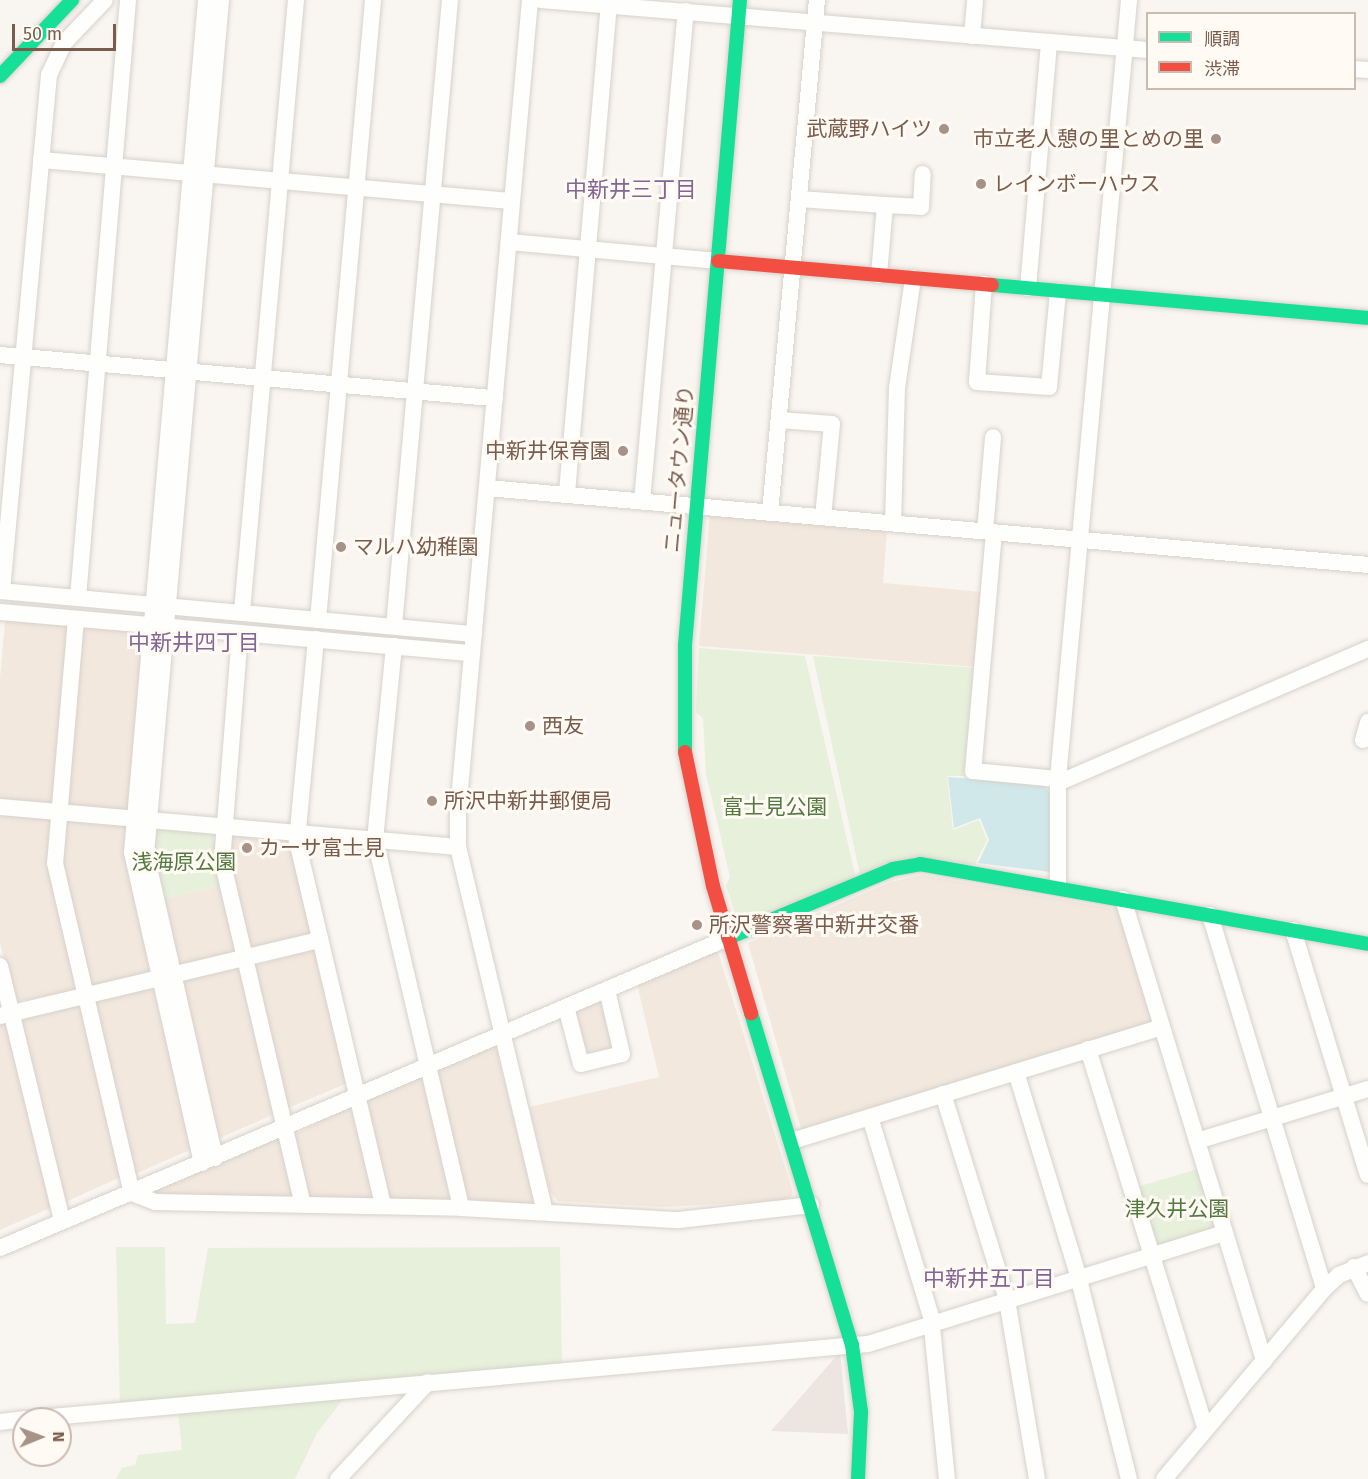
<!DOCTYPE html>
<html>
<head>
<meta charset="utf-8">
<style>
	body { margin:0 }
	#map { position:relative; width:1368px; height:1479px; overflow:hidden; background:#f9f5f0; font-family:"Fira Sans","Noto Sans JP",sans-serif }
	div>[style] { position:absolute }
	.residential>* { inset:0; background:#f2e8de }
	.industrial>* { inset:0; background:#ede5e0 }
	.green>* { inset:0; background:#e7f0db }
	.water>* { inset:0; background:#d0e8ea }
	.roads { filter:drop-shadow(0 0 2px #d7d1cb) drop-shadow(0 0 2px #d7d1cb) }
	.street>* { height:16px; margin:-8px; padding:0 8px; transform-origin:8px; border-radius:8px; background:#fefefd }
	.fast>* { height:14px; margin:-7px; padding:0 7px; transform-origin:7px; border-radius:7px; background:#16e098 }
	.jam>* { height:14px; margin:-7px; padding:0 7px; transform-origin:7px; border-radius:7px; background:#f24e42 }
	.dots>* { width:16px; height:16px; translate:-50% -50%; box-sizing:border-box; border:3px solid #fffaf3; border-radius:50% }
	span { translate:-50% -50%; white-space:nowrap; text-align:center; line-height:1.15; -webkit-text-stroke:6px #fffaf3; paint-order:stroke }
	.poi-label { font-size:21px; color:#7a5c4d }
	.right { translate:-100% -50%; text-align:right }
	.left { translate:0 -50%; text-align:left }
	.street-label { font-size:21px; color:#7a5c4d }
	.park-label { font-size:21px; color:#537a41 }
	.neighbourhood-label { font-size:22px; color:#846695 }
	.legend { position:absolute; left:1146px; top:12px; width:210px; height:78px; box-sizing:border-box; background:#fffaf3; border:2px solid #cabbb1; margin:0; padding:8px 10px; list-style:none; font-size:18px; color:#7a5c4d }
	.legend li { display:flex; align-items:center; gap:12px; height:30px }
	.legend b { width:30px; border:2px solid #cabbb1 }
	.north { position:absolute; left:12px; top:1407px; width:60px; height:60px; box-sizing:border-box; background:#fffaf3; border:2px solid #cabbb1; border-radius:50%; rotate:89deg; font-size:16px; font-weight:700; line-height:24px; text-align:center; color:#7a5c4d }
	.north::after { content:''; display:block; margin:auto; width:21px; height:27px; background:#a69286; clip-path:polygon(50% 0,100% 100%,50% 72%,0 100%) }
	.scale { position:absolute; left:12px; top:24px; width:104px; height:27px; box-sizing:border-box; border:3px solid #7a5c4d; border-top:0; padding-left:8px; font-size:18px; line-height:21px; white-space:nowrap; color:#7a5c4d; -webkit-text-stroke:4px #fffaf3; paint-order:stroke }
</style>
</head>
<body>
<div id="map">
	<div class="residential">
		<i style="clip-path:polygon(710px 513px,887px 529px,883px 583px,983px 592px,976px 667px,699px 646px)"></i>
		<i style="clip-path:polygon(10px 616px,70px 627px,52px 806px,0 801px,0 679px,5px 622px)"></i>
		<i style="clip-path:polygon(81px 627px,147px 632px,128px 813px,70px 808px,64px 802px)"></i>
		<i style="clip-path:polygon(0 813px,51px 818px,75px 991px,13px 1002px,0 942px)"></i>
		<i style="clip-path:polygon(67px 819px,126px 825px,149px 973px,92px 987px,61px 862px)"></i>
		<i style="clip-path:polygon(232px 833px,290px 838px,311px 936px,253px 950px,248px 946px,227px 860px)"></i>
		<i style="clip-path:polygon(922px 875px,1120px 910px,1154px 1023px,802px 1132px,748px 943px,891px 882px)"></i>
		<i style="clip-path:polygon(222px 885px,238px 948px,235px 954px,179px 967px,159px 900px)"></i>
		<i style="clip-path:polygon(314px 948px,350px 1082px,286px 1109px,252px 967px)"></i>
		<i style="clip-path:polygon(717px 949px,793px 1193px,789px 1200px,662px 1207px,558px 1201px,550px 1192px,529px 1107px,659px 1077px,637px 984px)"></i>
		<i style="clip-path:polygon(239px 965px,277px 1113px,215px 1140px,182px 979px)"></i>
		<i style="clip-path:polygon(152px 985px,194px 1148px,133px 1175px,94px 1004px,96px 999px)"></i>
		<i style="clip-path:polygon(599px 998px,606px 1000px,617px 1046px,586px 1059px,575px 1009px)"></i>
		<i style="clip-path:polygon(78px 1002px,83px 1006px,123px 1176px,63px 1203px,20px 1017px)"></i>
		<i style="clip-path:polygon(0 1021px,8px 1024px,52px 1207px,0 1230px)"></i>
		<i style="clip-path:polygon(495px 1044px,535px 1204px,469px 1202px,464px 1197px,437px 1069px)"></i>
		<i style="clip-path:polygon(419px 1076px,426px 1078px,450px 1201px,391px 1201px,385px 1196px,366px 1099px)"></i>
		<i style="clip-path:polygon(350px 1107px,375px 1195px,370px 1200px,312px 1200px,306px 1194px,293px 1135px)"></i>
		<i style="clip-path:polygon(278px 1136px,293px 1199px,157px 1196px,156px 1189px)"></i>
	</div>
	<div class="industrial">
		<i style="clip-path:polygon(840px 1352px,848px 1434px,771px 1431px)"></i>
	</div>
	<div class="green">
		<i style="clip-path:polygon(699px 648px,805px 656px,856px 879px,739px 925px,726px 886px,730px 877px,706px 774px,703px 718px,696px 712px)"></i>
		<i style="clip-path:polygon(813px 656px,976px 668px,967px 776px,947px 776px,953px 830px,979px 820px,987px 840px,975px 864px,860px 875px)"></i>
		<i style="clip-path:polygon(157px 828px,213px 832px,222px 885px,159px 900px,152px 832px)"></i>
		<i style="clip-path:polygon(1198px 1169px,1217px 1229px,1156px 1248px,1137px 1187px)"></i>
		<i style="clip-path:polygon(116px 1247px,165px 1247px,166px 1324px,195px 1323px,208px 1248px,560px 1247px,562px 1368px,354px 1385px,317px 1433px,295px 1479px,116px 1479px,122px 1468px,135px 1465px,138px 1455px,182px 1450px,177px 1402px,120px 1407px)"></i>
	</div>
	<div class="water">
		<i style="clip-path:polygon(948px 777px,1041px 784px,1052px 794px,1051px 872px,978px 863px,989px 840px,980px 818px,954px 828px)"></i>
	</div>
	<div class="roads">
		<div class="street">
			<i style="left:530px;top:0;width:815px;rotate:95.07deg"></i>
			<i style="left:458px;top:812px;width:35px;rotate:90deg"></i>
			<i style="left:458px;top:847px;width:374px;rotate:76.6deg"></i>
			<i style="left:541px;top:0;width:609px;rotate:4.71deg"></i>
			<i style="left:972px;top:36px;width:36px;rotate:-85deg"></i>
			<i style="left:1354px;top:69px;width:14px;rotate:4deg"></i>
			<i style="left:41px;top:160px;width:472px;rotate:5deg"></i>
			<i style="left:799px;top:199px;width:86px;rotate:4deg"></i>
			<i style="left:509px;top:242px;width:210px;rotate:5.2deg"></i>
			<i style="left:879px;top:275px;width:70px;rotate:-85.1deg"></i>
			<i style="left:885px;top:205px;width:36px;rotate:3deg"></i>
			<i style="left:921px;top:207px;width:33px;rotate:-87deg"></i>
			<i style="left:984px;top:284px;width:98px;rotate:94.1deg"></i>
			<i style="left:977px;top:382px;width:72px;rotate:4deg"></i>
			<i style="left:1049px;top:387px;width:96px;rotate:-84.6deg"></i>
			<i style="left:1028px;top:288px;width:246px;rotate:-85.1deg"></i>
			<i style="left:0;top:355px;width:497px;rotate:5deg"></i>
			<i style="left:780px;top:420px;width:52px;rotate:4.4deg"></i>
			<i style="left:832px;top:424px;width:93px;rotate:95.5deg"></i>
			<i style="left:487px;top:488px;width:884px;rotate:4.99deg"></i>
			<i style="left:567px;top:493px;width:490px;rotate:-85.1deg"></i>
			<i style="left:642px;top:501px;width:492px;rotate:-84.9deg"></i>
			<i style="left:770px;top:513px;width:515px;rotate:-84.77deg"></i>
			<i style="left:893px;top:523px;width:135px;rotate:-88.3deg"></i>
			<i style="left:897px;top:388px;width:111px;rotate:-81.7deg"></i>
			<i style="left:985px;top:531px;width:94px;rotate:-85.1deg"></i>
			<i style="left:994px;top:532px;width:240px;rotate:95deg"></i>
			<i style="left:973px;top:771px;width:85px;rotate:5.4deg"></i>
			<i style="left:0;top:591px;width:476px;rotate:5.2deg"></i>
			<i style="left:2px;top:591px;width:518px;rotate:-84.8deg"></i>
			<i style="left:49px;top:75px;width:35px;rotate:-65deg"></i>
			<i style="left:64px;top:43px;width:59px;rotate:-46.4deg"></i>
			<i style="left:78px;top:598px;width:600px;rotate:-85.22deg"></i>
			<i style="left:0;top:612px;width:474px;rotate:5deg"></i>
			<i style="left:242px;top:612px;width:614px;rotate:-84.96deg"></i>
			<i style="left:76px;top:619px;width:245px;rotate:94.9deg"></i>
			<i style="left:55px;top:863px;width:339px;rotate:76.9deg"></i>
			<i style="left:132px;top:1193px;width:25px;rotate:21deg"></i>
			<i style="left:155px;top:1202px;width:306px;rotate:1.1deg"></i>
			<i style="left:461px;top:1208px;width:218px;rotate:3.2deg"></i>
			<i style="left:679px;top:1220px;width:133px;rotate:-6.5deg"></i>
			<i style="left:318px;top:620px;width:622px;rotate:-84.93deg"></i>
			<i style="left:394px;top:626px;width:628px;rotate:-84.89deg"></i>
			<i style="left:240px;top:633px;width:228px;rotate:94.5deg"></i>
			<i style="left:222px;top:860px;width:354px;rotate:76.8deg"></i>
			<i style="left:316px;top:639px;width:203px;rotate:95.4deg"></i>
			<i style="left:297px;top:841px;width:375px;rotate:76.7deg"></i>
			<i style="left:394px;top:646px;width:195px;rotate:95.6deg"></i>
			<i style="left:375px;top:840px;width:378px;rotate:76.8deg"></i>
			<i style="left:1363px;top:740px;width:19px;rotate:-74deg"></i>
			<i style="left:1058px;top:783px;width:338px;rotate:-23.4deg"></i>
			<i style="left:0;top:807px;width:460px;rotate:5deg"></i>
			<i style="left:1058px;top:886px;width:107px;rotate:-90deg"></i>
			<i style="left:1058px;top:779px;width:782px;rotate:-84.79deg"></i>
			<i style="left:1123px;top:899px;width:483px;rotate:73deg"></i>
			<i style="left:1210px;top:915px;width:391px;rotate:73deg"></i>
			<i style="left:1293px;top:930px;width:256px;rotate:73deg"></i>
			<i style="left:0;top:966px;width:262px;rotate:76.3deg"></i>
			<i style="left:566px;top:1007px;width:59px;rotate:75.3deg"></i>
			<i style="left:581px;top:1064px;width:42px;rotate:-13.7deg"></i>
			<i style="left:622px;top:1054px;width:66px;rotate:-103.2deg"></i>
			<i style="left:0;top:1016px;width:329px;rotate:-13.4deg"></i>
			<i style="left:1088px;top:1049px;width:396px;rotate:72.8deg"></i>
			<i style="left:1016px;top:1072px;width:209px;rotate:73deg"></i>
			<i style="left:1077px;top:1272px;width:213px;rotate:75.9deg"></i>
			<i style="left:943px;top:1094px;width:216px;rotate:72.7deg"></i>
			<i style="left:1007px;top:1300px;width:181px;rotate:80.5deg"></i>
			<i style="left:870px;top:1117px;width:209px;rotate:73deg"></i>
			<i style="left:931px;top:1317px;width:163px;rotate:84.4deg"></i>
			<i style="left:792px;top:1141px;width:387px;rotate:-17.1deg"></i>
			<i style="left:1197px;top:1141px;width:179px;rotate:-16.9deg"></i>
			<i style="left:215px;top:1158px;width:312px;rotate:-102.8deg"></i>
			<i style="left:146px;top:854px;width:857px;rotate:-84.98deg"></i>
			<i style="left:202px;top:1163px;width:318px;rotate:-102.7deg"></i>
			<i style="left:132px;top:853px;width:856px;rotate:-85.04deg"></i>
			<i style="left:0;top:1248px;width:791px;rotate:-23.07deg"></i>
			<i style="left:1354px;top:1267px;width:30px;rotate:63deg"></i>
			<i style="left:29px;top:1419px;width:842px;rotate:-5.11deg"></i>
			<i style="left:868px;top:1344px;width:373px;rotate:-17.3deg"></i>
			<i style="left:0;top:1422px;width:24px;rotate:-7deg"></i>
			<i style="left:338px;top:1479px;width:132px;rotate:-47.1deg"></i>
			<i style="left:1164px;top:1479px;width:248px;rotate:-49.9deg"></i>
			<i style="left:1324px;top:1289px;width:21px;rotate:-43deg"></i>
			<i style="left:1339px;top:1275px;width:31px;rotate:-22deg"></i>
		</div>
		<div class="fast">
			<i style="left:0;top:76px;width:105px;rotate:-46.5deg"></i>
			<i style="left:992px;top:285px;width:377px;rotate:5deg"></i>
			<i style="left:685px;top:752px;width:107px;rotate:-90deg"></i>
			<i style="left:685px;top:645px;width:647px;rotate:-85.13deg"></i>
			<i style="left:728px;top:938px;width:179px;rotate:-22.7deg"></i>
			<i style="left:893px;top:869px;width:27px;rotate:-10deg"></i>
			<i style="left:920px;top:864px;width:455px;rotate:10.1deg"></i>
			<i style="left:751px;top:1013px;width:347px;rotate:73.1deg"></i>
			<i style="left:852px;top:1345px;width:68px;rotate:82.3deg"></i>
			<i style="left:861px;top:1412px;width:67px;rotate:92.6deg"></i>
		</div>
		<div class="jam">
			<i style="left:718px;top:261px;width:275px;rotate:5deg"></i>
			<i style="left:685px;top:752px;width:137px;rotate:78.2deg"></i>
			<i style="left:713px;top:886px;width:133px;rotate:73.3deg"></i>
		</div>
	</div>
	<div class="dots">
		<i style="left:944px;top:129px;background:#a69286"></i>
		<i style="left:1216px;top:139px;background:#a69286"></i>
		<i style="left:981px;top:184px;background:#a69286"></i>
		<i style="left:623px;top:451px;background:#a69286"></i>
		<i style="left:341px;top:547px;background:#a69286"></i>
		<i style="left:530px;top:726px;background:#a69286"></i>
		<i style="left:432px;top:801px;background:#a69286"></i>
		<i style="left:247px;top:848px;background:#a69286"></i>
		<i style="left:697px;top:925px;background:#a69286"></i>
	</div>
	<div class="poi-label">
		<span class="right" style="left:932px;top:129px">武蔵野ハイツ</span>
		<span class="right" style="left:1204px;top:139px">市立老人憩の里とめの里</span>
		<span class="left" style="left:993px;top:184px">レインボーハウス</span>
		<span class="right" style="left:611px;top:451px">中新井保育園</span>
		<span class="left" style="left:353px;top:547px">マルハ幼稚園</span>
		<span class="left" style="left:542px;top:726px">西友</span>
		<span class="left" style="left:444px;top:801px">所沢中新井郵便局</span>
		<span class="left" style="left:259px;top:848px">カーサ富士見</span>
		<span class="left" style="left:709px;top:925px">所沢警察署中新井交番</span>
	</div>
	<div class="street-label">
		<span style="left:679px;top:469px;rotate:-85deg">ニュータウン通り</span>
	</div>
	<div class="park-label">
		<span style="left:775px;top:807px">富士見公園</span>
		<span style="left:184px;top:862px">浅海原公園</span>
		<span style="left:1177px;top:1209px">津久井公園</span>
	</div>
	<div class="neighbourhood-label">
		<span style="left:631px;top:190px">中新井三丁目</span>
		<span style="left:194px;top:643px">中新井四丁目</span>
		<span style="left:989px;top:1279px">中新井五丁目</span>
	</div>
	<ul class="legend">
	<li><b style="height:8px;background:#16e098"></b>順調</li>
	<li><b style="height:8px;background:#f24e42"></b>渋滞</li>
	</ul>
	<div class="north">N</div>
	<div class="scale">50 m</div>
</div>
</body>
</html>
